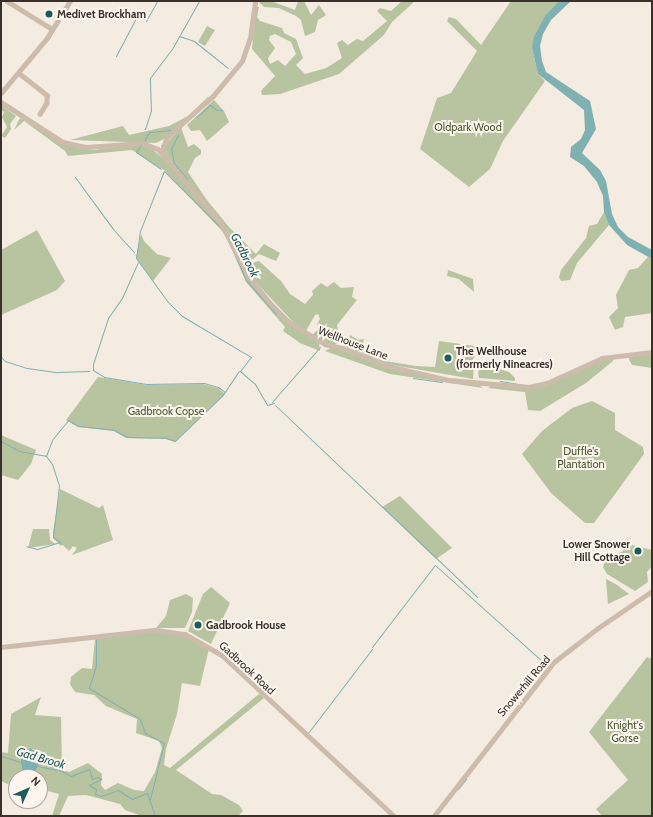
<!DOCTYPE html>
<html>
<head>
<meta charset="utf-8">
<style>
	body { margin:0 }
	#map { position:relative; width:653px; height:817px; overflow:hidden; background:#f4ebe1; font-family:Cabin,sans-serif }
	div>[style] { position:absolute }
	.green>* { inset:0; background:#b8c4a0 }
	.water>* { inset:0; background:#7fb0b2 }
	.stream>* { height:1px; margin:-0.5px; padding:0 0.5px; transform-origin:0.5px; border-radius:0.5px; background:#7fb0b2 }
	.minor>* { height:4.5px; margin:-2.25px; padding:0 2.25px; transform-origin:2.25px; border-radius:2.25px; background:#cdbbac }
	.dots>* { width:11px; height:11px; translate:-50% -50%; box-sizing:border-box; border:2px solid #fbf5ee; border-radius:50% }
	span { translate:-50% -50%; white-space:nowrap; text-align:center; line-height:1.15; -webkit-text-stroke:4px #fbf5ee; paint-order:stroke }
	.poi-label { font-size:11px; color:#3b302b; font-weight:700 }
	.left { translate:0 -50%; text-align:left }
	.right { translate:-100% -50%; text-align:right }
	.park-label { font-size:11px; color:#4a5a2e }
	.street-label { font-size:11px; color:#3b302b }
	.water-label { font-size:12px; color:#1f5a5e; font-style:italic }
	.frame { position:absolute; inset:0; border:2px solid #3b302b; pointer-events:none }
	.north { position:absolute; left:8px; top:769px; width:40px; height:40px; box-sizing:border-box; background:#fbf5ee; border:1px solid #aea6a0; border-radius:50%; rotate:45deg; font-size:11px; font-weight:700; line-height:16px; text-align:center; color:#3b302b }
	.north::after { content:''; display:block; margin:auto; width:14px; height:18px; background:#1f5a5e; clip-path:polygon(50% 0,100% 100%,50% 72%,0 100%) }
</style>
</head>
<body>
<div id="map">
	<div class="green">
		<i style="clip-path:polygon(258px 1px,271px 1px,295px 10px,298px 1px,304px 1px,311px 15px,319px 5px,326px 15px,318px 20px,315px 32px,305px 36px,301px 20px,296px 16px,279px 8px,264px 7px)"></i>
		<i style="clip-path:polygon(evenodd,402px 1px,415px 1px,392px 22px,384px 35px,339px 74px,280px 94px,262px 95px,261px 91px,275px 76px,252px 49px,256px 7px,259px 7px,257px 17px,260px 21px,282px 28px,284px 33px,296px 39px,303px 58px,296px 65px,305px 74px,326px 68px,342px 58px,337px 43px,342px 40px,348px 45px,357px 39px,363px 41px,387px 21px,377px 11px,380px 8px,391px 11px,402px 1px,275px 34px,291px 42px,296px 54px,285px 66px,278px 60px,270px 64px,268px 58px,275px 48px,269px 40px,270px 36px,275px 34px)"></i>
		<i style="clip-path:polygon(511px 1px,559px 1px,539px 28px,532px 48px,538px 74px,545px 81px,503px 141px,490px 169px,469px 187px,420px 149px,437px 98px,451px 93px,477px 51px,447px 21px,449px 17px,456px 19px,481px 45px)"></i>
		<i style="clip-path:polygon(207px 26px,215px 30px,205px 46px,198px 42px)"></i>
		<i style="clip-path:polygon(208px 97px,209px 98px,164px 139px,156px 143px,70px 140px,123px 126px,129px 135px,169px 126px,188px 116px)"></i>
		<i style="clip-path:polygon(214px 100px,224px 111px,229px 122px,207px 141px,200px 130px,191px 131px,187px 125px)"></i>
		<i style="clip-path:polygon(1px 105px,16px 116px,10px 124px,11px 129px,5px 138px,1px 136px,7px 127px,2px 117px,4px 112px,1px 110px)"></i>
		<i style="clip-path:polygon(20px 118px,64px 144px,78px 148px,94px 150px,137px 144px,152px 149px,166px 161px,219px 223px,227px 233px,249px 279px,282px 318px,319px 343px,320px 351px,300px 343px,283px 331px,285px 327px,246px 282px,225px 234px,164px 170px,132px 150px,68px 156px,65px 151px,24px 121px,14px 130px)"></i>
		<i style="clip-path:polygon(181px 127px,188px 147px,194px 144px,201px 150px,201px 154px,195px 158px,188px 172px,206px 199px,229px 227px,256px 254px,264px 244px,280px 253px,276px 261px,259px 254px,253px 259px,245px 260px,241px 257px,228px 231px,167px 156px,165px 145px)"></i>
		<i style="clip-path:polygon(604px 212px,609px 225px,577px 263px,570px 280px,561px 281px,559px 277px,561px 270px,586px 238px,589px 226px,597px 224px)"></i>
		<i style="clip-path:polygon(37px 230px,65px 281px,57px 290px,1px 315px,1px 250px)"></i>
		<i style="clip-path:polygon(141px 234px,144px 241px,157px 254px,171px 258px,153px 281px,136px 257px)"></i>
		<i style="clip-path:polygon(648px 257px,652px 259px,652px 313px,625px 317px,623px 327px,615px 330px,609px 317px,618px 308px,616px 295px,629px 270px,638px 268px)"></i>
		<i style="clip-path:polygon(259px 261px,281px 281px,290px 294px,305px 304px,313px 295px,312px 291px,321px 283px,327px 287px,334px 282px,341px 288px,354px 287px,352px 297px,357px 300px,337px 325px,340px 340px,344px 340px,343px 344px,340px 341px,335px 345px,326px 344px,315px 338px,313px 334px,320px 328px,317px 324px,320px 319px,318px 314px,315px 315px,306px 331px,293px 322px,252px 278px,246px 265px)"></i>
		<i style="clip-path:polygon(448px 270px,473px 279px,474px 292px,459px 279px,447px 276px)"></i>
		<i style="clip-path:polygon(350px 335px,358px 340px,364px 339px,362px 348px,374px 356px,385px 361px,416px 366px,435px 367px,439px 341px,475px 346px,473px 379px,387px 364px,346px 347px)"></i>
		<i style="clip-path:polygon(332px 347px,387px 367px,478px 384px,483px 388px,390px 374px,325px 351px)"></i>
		<i style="clip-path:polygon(627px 355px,652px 355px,652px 368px,632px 365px)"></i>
		<i style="clip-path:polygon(612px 357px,613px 361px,586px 383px,540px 411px,528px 410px,525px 392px,488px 388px,491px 386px,525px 389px,545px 386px,584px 367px)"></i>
		<i style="clip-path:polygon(480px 369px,499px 369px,509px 372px,515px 378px,515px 381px,479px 378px,478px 372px)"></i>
		<i style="clip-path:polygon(98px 377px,147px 385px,203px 384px,218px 388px,225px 394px,175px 442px,166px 439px,126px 438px,114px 431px,78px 427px,66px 420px)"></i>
		<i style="clip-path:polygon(592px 401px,615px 413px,615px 430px,643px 447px,644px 454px,594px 523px,585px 523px,551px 493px,522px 454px,542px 431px,572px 408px)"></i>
		<i style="clip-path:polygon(1px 435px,36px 450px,31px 464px,18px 480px,1px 475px)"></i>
		<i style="clip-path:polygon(60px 489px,99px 508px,103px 505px,113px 540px,72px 555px,77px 548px,73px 546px,69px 551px,63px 545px,61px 546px,53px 538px,53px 532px)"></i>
		<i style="clip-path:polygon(400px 496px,452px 548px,436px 559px,382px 507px)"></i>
		<i style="clip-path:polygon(33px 529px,49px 529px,50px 540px,55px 544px,28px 548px)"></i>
		<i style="clip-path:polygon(628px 544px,652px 550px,652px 566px,647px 572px,648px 582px,635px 591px,607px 574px,603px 567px,607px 557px,622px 552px)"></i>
		<i style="clip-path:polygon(606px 579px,617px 585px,629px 594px,608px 604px)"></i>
		<i style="clip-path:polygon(211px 587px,230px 603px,211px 644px,188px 631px,203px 594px)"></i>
		<i style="clip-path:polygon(186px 594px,193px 598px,192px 612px,185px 628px,156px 628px,166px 616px,170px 600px)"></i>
		<i style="clip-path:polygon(162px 631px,187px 637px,209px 649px,200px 686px,182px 683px,177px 714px,166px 749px,164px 765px,170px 768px,259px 694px,264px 698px,176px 770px,212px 794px,221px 795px,239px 805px,243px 811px,238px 816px,142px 816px,125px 810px,120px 804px,86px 795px,68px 796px,59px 816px,52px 816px,59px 794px,40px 789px,40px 777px,32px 777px,39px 760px,34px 749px,27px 750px,24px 754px,21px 766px,22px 777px,16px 777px,16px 788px,1px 781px,1px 752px,8px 753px,11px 714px,41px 697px,35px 715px,61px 717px,62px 769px,69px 772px,88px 763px,102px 774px,101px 785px,105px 790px,118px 783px,134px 790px,144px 791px,155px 772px,162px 748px,159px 741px,136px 733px,137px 719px,106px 706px,94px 695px,75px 692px,70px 684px,71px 677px,78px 671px,82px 668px,92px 669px,95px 639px)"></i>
		<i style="clip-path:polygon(647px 657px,652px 659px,652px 816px,602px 816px,596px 809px,628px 780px,589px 732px)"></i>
	</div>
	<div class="water">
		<i style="clip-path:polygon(559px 1px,571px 1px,551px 20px,543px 34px,540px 46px,542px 61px,546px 72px,590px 101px,596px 129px,582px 153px,600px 170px,606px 181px,612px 214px,618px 227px,628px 237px,652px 250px,652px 259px,627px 245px,609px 225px,604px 212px,603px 196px,597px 182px,584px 166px,570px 157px,571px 147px,581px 139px,585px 130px,584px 110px,538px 74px,532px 48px,534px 37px,545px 16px)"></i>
		<i style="clip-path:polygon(30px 748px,38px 753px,38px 766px,32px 777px,22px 777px,21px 759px)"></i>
	</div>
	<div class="stream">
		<i style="left:146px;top:21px;width:23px;rotate:-61deg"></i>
		<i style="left:179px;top:36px;width:16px;rotate:18deg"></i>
		<i style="left:194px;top:41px;width:43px;rotate:38.5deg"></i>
		<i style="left:116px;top:56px;width:41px;rotate:-62.2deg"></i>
		<i style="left:219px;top:110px;width:3px"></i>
		<i style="left:197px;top:117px;width:18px;rotate:-43deg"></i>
		<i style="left:210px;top:105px;width:9px;rotate:36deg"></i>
		<i style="left:145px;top:129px;width:19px;rotate:-72deg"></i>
		<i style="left:151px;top:111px;width:33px;rotate:-92deg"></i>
		<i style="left:150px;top:78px;width:36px;rotate:-53deg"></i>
		<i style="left:172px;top:49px;width:55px;rotate:-60.6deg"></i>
		<i style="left:178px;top:135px;width:16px;rotate:117deg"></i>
		<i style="left:171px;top:149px;width:14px;rotate:78deg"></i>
		<i style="left:174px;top:163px;width:21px;rotate:51deg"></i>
		<i style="left:144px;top:141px;width:10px;rotate:-61deg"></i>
		<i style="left:149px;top:132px;width:22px;rotate:-5deg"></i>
		<i style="left:140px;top:146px;width:7px;rotate:124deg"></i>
		<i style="left:136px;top:152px;width:30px;rotate:34deg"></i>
		<i style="left:75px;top:177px;width:64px;rotate:53.8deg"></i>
		<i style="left:113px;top:229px;width:31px;rotate:48deg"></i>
		<i style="left:223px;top:230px;width:83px;rotate:-135deg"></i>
		<i style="left:164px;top:171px;width:65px;rotate:111.8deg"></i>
		<i style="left:140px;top:231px;width:27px;rotate:98deg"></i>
		<i style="left:136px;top:258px;width:54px;rotate:54deg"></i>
		<i style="left:168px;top:302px;width:20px;rotate:45deg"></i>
		<i style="left:182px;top:316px;width:80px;rotate:30.7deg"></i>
		<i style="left:251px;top:357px;width:18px;rotate:128deg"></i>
		<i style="left:240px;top:371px;width:20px;rotate:41deg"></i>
		<i style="left:255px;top:384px;width:24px;rotate:60deg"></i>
		<i style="left:267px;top:405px;width:7px;rotate:-16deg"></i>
		<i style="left:234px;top:252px;width:30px;rotate:67deg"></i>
		<i style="left:246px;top:280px;width:45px;rotate:48.6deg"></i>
		<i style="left:1px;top:357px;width:6px;rotate:45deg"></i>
		<i style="left:5px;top:361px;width:23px;rotate:18deg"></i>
		<i style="left:27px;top:368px;width:30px;rotate:8deg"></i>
		<i style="left:57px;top:372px;width:32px;rotate:-2deg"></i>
		<i style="left:93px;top:370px;width:13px;rotate:32deg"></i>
		<i style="left:104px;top:377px;width:43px;rotate:9.5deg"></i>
		<i style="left:146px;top:384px;width:58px;rotate:-1deg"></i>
		<i style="left:204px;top:383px;width:15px;rotate:16deg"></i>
		<i style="left:218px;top:387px;width:9px;rotate:36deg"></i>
		<i style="left:93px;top:370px;width:6px;rotate:-90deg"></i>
		<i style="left:93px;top:364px;width:48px;rotate:-71.9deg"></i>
		<i style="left:108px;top:318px;width:24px;rotate:-55deg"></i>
		<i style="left:122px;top:298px;width:39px;rotate:-66deg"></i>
		<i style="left:413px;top:378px;width:29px;rotate:8deg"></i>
		<i style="left:500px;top:381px;width:25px;rotate:9deg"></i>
		<i style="left:272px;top:402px;width:73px;rotate:-48.9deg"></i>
		<i style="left:275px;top:405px;width:279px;rotate:43.5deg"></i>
		<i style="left:1px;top:441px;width:21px;rotate:29deg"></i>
		<i style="left:19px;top:451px;width:27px;rotate:10deg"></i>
		<i style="left:46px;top:456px;width:10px;rotate:53deg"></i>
		<i style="left:52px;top:464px;width:23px;rotate:72deg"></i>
		<i style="left:59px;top:486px;width:51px;rotate:96.7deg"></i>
		<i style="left:53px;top:537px;width:9px;rotate:36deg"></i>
		<i style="left:60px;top:542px;width:24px;rotate:163deg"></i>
		<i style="left:37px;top:549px;width:11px;rotate:-165deg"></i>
		<i style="left:46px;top:456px;width:17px;rotate:-69deg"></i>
		<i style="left:52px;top:440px;width:26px;rotate:-51deg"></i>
		<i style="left:68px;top:420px;width:12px;rotate:31deg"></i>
		<i style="left:78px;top:426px;width:36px;rotate:6deg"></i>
		<i style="left:114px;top:430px;width:15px;rotate:28deg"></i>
		<i style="left:127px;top:437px;width:39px;rotate:1deg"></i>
		<i style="left:166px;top:438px;width:9px;rotate:18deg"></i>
		<i style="left:175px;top:441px;width:65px;rotate:-43.8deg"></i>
		<i style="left:222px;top:396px;width:30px;rotate:-56deg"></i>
		<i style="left:96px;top:639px;width:26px;rotate:90deg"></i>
		<i style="left:96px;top:665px;width:24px;rotate:107deg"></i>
		<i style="left:89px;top:688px;width:60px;rotate:31.3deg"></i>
		<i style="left:140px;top:719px;width:15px;rotate:70deg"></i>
		<i style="left:145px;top:733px;width:21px;rotate:28deg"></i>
		<i style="left:164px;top:743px;width:58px;rotate:104deg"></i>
		<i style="left:372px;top:647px;width:103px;rotate:-52.5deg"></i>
		<i style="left:435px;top:565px;width:145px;rotate:41.9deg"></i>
		<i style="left:543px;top:662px;width:5px;rotate:68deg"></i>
		<i style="left:308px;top:733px;width:106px;rotate:-52.7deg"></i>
		<i style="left:1px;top:756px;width:21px;rotate:17deg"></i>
		<i style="left:38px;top:766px;width:25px;rotate:12deg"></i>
		<i style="left:62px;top:771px;width:10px;rotate:29deg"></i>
		<i style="left:71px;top:776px;width:19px;rotate:-21deg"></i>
		<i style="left:89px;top:769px;width:10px;rotate:73deg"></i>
		<i style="left:92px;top:779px;width:6px;rotate:-18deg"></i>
		<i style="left:98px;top:777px;width:4px;rotate:34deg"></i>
		<i style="left:101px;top:779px;width:13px;rotate:153deg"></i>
		<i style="left:89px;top:785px;width:8px;rotate:30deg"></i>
		<i style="left:96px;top:789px;width:5px;rotate:101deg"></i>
		<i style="left:95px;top:794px;width:6px;rotate:18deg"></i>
		<i style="left:101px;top:796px;width:18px;rotate:-19deg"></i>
		<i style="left:118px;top:790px;width:17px;rotate:33deg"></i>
		<i style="left:132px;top:799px;width:16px;rotate:-22deg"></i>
		<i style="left:147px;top:793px;width:24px;rotate:71deg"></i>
		<i style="left:458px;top:789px;width:13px;rotate:-51deg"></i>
	</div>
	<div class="minor">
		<i style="left:7px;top:1px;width:53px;rotate:31.9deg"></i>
		<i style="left:19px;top:73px;width:36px;rotate:38deg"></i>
		<i style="left:47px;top:95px;width:8px;rotate:90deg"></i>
		<i style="left:47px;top:103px;width:13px;rotate:122deg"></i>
		<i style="left:1px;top:93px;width:72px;rotate:-50.1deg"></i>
		<i style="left:47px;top:38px;width:44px;rotate:-58.1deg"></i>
		<i style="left:1px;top:102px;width:74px;rotate:32.8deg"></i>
		<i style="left:63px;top:142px;width:24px;rotate:12deg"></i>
		<i style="left:86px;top:147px;width:57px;rotate:-4deg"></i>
		<i style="left:143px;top:143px;width:16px;rotate:22deg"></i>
		<i style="left:158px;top:149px;width:97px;rotate:49.6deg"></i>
		<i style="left:221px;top:223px;width:62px;rotate:62.2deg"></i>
		<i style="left:250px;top:278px;width:36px;rotate:51deg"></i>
		<i style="left:273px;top:306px;width:23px;rotate:45deg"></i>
		<i style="left:289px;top:322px;width:42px;rotate:31.4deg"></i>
		<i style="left:325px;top:344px;width:18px;rotate:13deg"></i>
		<i style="left:343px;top:348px;width:44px;rotate:22.5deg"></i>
		<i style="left:384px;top:365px;width:67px;rotate:13deg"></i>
		<i style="left:449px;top:380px;width:80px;rotate:5deg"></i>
		<i style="left:529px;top:387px;width:18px;rotate:-13deg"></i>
		<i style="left:547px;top:383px;width:60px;rotate:-24.4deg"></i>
		<i style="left:602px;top:358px;width:50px;rotate:-6.8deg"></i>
		<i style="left:164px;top:156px;width:9px;rotate:-96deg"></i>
		<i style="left:163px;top:147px;width:11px;rotate:-68deg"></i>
		<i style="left:167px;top:137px;width:62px;rotate:-41.7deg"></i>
		<i style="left:213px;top:96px;width:45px;rotate:-50.4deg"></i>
		<i style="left:242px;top:61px;width:24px;rotate:-71deg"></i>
		<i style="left:250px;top:38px;width:37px;rotate:-82deg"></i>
		<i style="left:1px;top:647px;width:156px;rotate:-6.3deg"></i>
		<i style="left:156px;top:630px;width:29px;rotate:8deg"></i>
		<i style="left:185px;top:634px;width:43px;rotate:29.6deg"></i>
		<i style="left:222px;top:655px;width:236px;rotate:43.1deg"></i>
		<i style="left:434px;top:816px;width:195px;rotate:-52.1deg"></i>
		<i style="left:554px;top:662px;width:56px;rotate:-37.7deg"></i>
		<i style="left:598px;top:628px;width:65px;rotate:-34.4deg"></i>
	</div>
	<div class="dots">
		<i style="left:49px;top:14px;background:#1f5a5e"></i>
		<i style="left:448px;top:358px;background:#1f5a5e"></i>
		<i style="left:638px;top:551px;background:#1f5a5e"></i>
		<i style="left:198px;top:625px;background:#1f5a5e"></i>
	</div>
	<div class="poi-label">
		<span class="left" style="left:57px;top:14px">Medivet Brockham</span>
		<span class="left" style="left:456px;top:358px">The Wellhouse<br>(formerly Nineacres)</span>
		<span class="right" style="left:630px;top:551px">Lower Snower<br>Hill Cottage</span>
		<span class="left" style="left:206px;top:625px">Gadbrook House</span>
	</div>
	<div class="park-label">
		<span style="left:468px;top:127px">Oldpark Wood</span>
		<span style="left:166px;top:411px">Gadbrook Copse</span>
		<span style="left:581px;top:458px">Duffle's<br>Plantation</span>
		<span style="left:625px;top:732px">Knight's<br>Gorse</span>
	</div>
	<div class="street-label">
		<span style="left:353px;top:343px;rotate:21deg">Wellhouse Lane</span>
		<span style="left:247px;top:668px;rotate:43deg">Gadbrook Road</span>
		<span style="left:524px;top:686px;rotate:-50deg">Snowerhill Road</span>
	</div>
	<div class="water-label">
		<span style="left:245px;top:255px;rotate:63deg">Gadbrook</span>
		<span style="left:41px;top:758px;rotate:16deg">Gad Brook</span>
	</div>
	<div class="frame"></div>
	<div class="north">N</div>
</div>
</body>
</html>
